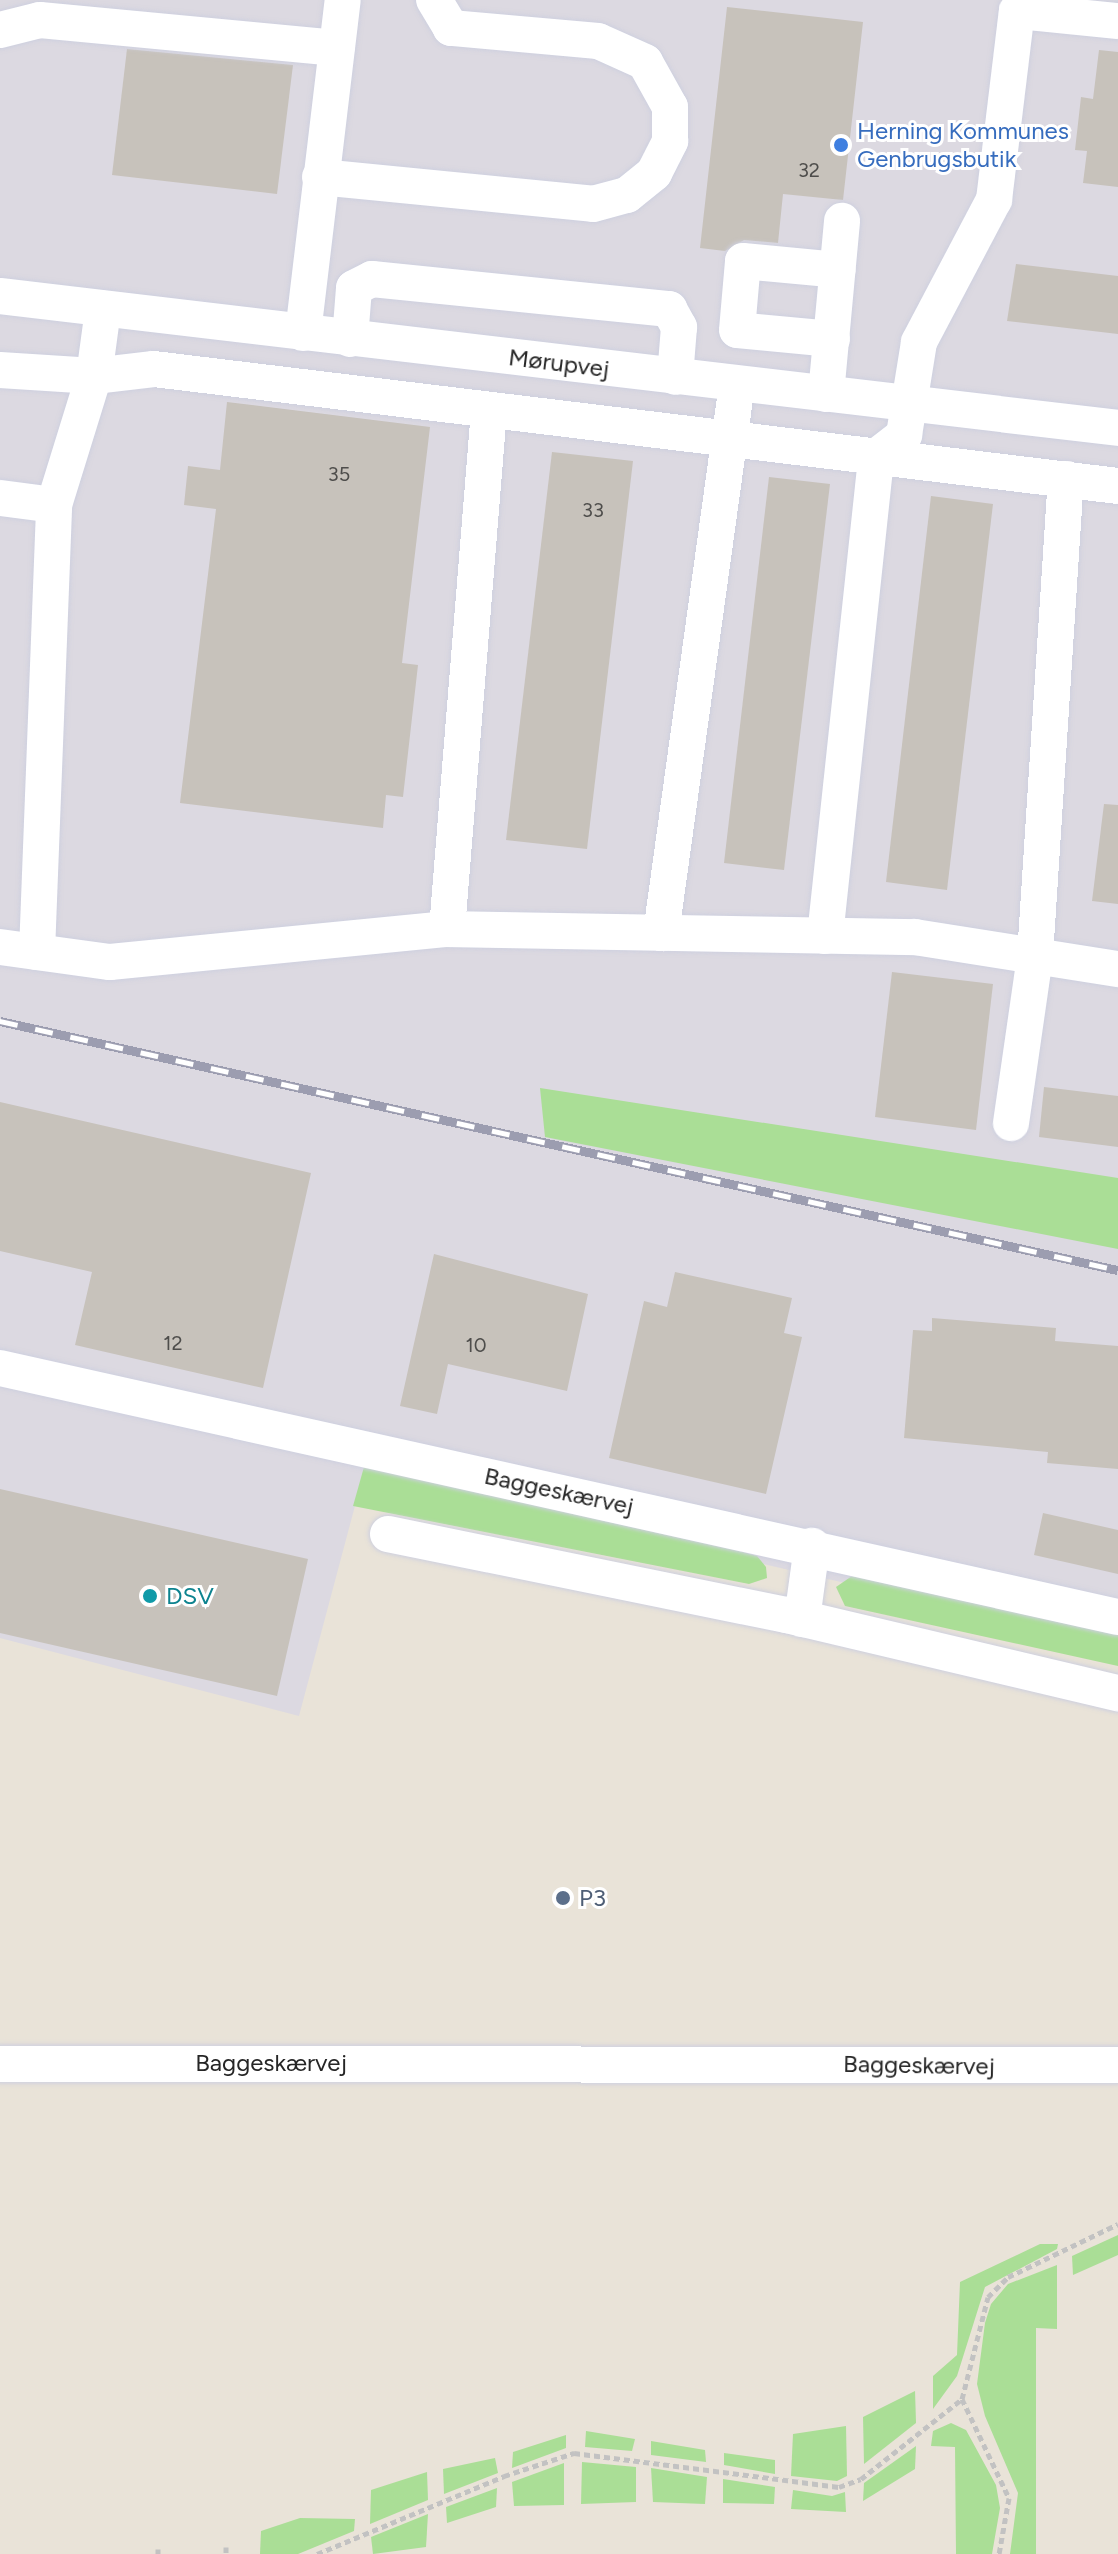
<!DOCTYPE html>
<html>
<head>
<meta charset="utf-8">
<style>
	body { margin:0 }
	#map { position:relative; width:1118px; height:2554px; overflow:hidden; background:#e9e3d8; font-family:Figtree,sans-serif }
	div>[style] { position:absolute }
	.industrial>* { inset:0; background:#dcd9e1 }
	.green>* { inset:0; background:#aade96 }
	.building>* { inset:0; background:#c7c2bb }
	.path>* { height:5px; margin-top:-2.5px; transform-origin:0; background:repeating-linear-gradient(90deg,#c2c2c2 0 6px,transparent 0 10px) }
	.roads { filter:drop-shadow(0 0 2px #ced0df) drop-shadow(0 0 2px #ced0df) }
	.minor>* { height:36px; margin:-18px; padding:0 18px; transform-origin:18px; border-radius:18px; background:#fff }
	.rail>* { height:9px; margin-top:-4.5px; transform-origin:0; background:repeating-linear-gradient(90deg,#fff 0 18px,#9c9db0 0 36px); box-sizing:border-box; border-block:2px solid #9c9db0 }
	.dots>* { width:22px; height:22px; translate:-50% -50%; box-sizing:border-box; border:4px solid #fff; border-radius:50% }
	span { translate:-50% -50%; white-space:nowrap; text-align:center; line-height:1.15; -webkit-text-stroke:6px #fff; paint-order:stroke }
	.number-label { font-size:20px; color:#4e4d4b }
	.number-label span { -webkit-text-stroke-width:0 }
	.shop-label { font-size:24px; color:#366cbe }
	.left { translate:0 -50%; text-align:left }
	.street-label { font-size:24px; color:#262626 }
	.culture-label { font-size:24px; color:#0d838f }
	.service-label { font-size:24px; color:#4e5e75 }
</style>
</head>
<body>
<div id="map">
	<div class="industrial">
		<i style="clip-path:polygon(0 0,1118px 0,1118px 1646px,364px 1472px,299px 1716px,0 1638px)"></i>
	</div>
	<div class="green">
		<i style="clip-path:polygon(540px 1088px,1118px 1178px,1118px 1249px,545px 1137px)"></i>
		<i style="clip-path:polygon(364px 1467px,743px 1552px,757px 1556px,766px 1567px,767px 1578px,749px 1584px,353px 1506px)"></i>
		<i style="clip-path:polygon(852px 1576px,1118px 1635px,1118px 1666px,845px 1606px,836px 1587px)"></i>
		<i style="clip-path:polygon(1118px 2235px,1118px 2255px,1073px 2275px,1072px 2256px)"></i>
		<i style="clip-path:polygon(1040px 2244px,1058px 2244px,1057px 2249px,985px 2287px,957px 2376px,933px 2409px,933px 2376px,957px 2355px,960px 2282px)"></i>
		<i style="clip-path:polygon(1057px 2265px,1057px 2329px,1036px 2328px,1036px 2554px,1010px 2554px,1018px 2493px,985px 2416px,977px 2384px,985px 2323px,991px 2304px,1008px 2284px)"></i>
		<i style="clip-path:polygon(915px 2391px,916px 2423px,864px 2464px,863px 2417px)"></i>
		<i style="clip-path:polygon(951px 2423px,966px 2430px,996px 2485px,1000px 2508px,992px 2554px,956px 2554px,955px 2447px,931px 2446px,933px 2431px)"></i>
		<i style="clip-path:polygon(846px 2426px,847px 2476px,837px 2481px,791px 2476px,793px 2434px)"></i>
		<i style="clip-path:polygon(586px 2431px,635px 2439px,632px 2451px,585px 2447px)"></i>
		<i style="clip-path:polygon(566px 2435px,566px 2448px,512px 2468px,513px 2452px)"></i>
		<i style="clip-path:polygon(651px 2441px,705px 2450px,706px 2462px,651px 2455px)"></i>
		<i style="clip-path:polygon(916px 2446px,915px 2469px,863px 2501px,864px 2483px)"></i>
		<i style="clip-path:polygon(724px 2453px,775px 2460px,775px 2474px,724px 2465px)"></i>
		<i style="clip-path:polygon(495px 2458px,498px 2473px,444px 2494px,443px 2469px)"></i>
		<i style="clip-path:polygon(582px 2462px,636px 2467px,636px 2502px,581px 2504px)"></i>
		<i style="clip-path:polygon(564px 2463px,564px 2505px,514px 2506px,512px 2482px)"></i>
		<i style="clip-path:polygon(651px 2468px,707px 2477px,705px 2504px,653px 2502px)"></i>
		<i style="clip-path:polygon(427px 2472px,428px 2500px,370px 2524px,371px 2490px)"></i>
		<i style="clip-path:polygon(723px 2479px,775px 2487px,774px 2504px,723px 2503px)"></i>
		<i style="clip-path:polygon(497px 2488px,496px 2507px,447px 2523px,446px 2507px)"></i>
		<i style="clip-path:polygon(793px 2490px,832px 2496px,845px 2492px,846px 2512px,791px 2509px)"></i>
		<i style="clip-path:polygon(428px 2514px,426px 2547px,373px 2554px,371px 2537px)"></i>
		<i style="clip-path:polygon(300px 2518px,355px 2519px,354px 2531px,298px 2554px,260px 2554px,261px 2531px)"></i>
	</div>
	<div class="building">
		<i style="clip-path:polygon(727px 7px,863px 22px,843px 200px,783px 194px,778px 243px,744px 240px,725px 251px,700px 248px)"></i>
		<i style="clip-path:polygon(127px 49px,293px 65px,277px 194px,112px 175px)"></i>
		<i style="clip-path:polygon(1099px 50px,1118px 52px,1118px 187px,1083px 183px,1087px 151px,1075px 150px,1081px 97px,1093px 99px)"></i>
		<i style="clip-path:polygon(1016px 264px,1118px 276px,1118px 334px,1007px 321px)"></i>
		<i style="clip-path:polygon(227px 402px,430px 427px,402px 663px,418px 665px,403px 797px,386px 795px,383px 828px,180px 803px,216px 509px,184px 505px,188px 466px,220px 470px)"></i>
		<i style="clip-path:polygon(552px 452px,633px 461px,587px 849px,506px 840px)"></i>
		<i style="clip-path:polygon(769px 477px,830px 484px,784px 870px,724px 863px)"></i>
		<i style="clip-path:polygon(931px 496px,993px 504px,947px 890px,886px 882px)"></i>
		<i style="clip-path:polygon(1104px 804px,1118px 805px,1118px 904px,1092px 901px)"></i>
		<i style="clip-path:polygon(892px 972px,993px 984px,976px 1130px,875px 1117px)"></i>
		<i style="clip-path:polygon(1044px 1087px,1118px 1096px,1118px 1147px,1039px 1137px)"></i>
		<i style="clip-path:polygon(0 1102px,311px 1173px,263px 1388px,75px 1345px,92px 1272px,0 1251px)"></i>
		<i style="clip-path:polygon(434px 1254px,588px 1294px,567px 1391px,448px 1364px,437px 1414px,400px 1406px)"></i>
		<i style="clip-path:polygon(675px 1272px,792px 1298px,784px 1333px,802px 1337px,766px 1494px,609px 1458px,644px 1301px,667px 1307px)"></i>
		<i style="clip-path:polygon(932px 1318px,1056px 1328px,1055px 1341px,1118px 1346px,1118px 1469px,1047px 1463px,1048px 1452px,904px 1438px,913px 1330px,932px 1331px)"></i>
		<i style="clip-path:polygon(0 1489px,308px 1559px,277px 1696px,0 1633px)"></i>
		<i style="clip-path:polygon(1043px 1513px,1118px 1530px,1118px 1574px,1034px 1555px)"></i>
	</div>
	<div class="path">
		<i style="left:962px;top:2399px;width:110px;rotate:64.6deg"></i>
		<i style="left:1009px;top:2498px;width:57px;rotate:100.1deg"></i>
		<i style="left:226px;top:2547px;width:7px;rotate:90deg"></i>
		<i style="left:158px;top:2549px;width:5px;rotate:90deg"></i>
		<i style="left:317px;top:2554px;width:203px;rotate:-22.6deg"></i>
		<i style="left:504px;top:2476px;width:74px;rotate:-18.2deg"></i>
		<i style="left:574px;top:2453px;width:267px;rotate:7.3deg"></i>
		<i style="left:839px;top:2487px;width:23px;rotate:-20deg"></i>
		<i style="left:861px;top:2479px;width:129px;rotate:-38.4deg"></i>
		<i style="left:962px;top:2399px;width:105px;rotate:-75.7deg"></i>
		<i style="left:988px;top:2297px;width:28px;rotate:-45deg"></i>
		<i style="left:1008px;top:2277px;width:122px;rotate:-25.7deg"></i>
	</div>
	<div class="roads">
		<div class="minor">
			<i style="left:0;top:30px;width:41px;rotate:-14deg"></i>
			<i style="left:40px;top:20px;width:298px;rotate:5.4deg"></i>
			<i style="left:320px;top:177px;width:274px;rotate:5.6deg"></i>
			<i style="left:593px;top:204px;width:35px;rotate:-15deg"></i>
			<i style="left:627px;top:195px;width:35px;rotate:-39deg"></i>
			<i style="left:654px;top:173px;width:36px;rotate:-63deg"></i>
			<i style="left:670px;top:141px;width:34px;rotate:-90deg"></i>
			<i style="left:670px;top:107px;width:51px;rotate:-119.1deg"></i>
			<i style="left:645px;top:62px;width:51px;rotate:-155.9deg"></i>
			<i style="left:598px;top:41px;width:148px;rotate:-174.9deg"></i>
			<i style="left:451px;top:28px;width:33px;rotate:-121deg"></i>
			<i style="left:0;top:296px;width:1126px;rotate:6.73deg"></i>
			<i style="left:303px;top:333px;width:335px;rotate:-83.2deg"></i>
			<i style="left:350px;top:339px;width:51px;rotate:-85.5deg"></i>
			<i style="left:354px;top:288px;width:20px;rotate:-27deg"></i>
			<i style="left:372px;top:279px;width:299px;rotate:5.8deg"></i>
			<i style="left:669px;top:309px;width:21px;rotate:61deg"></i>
			<i style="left:679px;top:327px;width:50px;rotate:94.6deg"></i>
			<i style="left:832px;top:339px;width:95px;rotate:-174.6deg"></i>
			<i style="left:737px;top:330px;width:69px;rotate:-85deg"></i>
			<i style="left:743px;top:261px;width:95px;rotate:5.4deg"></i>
			<i style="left:0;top:370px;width:94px;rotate:3.7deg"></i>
			<i style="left:94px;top:376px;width:60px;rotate:-6.7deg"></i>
			<i style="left:154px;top:369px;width:971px;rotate:6.92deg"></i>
			<i style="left:826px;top:394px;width:174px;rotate:-84.7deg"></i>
			<i style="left:0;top:498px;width:54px;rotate:7.4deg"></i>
			<i style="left:447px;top:929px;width:521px;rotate:-85.37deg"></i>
			<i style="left:661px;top:933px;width:554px;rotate:-82.12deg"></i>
			<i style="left:825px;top:936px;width:482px;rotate:-83.9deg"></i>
			<i style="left:876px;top:457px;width:36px;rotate:-38deg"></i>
			<i style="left:904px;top:435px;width:94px;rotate:-80.8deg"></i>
			<i style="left:919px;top:342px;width:161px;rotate:-62.2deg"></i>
			<i style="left:994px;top:200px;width:190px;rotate:-83.1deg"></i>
			<i style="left:1017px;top:11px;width:101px;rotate:5.7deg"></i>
			<i style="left:0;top:947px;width:111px;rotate:7.8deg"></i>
			<i style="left:110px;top:962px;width:339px;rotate:-5.6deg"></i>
			<i style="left:447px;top:929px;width:468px;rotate:1deg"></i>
			<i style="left:915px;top:937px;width:206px;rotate:9deg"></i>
			<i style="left:37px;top:952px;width:447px;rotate:-87.8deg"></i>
			<i style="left:54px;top:505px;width:135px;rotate:-72.8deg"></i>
			<i style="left:94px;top:376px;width:68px;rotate:-82.3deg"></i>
			<i style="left:1011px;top:1123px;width:169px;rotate:-81.8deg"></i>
			<i style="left:1035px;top:956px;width:478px;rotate:-86.3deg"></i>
			<i style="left:0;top:1368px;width:1145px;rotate:12.56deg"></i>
			<i style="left:388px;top:1534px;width:407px;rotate:11.5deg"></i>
			<i style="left:787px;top:1615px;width:340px;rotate:13.3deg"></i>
			<i style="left:802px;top:1619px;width:74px;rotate:-82.2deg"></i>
			<i style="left:0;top:2064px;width:1118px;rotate:0.05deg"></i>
		</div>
	</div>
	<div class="rail">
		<i style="left:0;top:1021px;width:1145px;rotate:12.56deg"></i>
	</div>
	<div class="dots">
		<i style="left:841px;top:145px;background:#3f7fe0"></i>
		<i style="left:150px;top:1596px;background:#0f9aa8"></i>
		<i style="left:563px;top:1898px;background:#5c6f8a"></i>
	</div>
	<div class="number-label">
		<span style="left:809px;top:170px">32</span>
		<span style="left:339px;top:474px">35</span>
		<span style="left:593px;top:510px">33</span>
		<span style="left:173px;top:1343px">12</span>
		<span style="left:476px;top:1345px">10</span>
	</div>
	<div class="shop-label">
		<span class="left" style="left:857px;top:145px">Herning Kommunes<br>Genbrugsbutik</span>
	</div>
	<div class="street-label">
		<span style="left:559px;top:363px;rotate:7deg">Mørupvej</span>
		<span style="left:559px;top:1491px;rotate:12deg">Baggeskærvej</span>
		<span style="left:271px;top:2063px">Baggeskærvej</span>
		<span style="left:919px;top:2065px;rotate:1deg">Baggeskærvej</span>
	</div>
	<div class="culture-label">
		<span class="left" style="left:166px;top:1596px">DSV</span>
	</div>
	<div class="service-label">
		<span class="left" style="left:579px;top:1898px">P3</span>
	</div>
</div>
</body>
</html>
